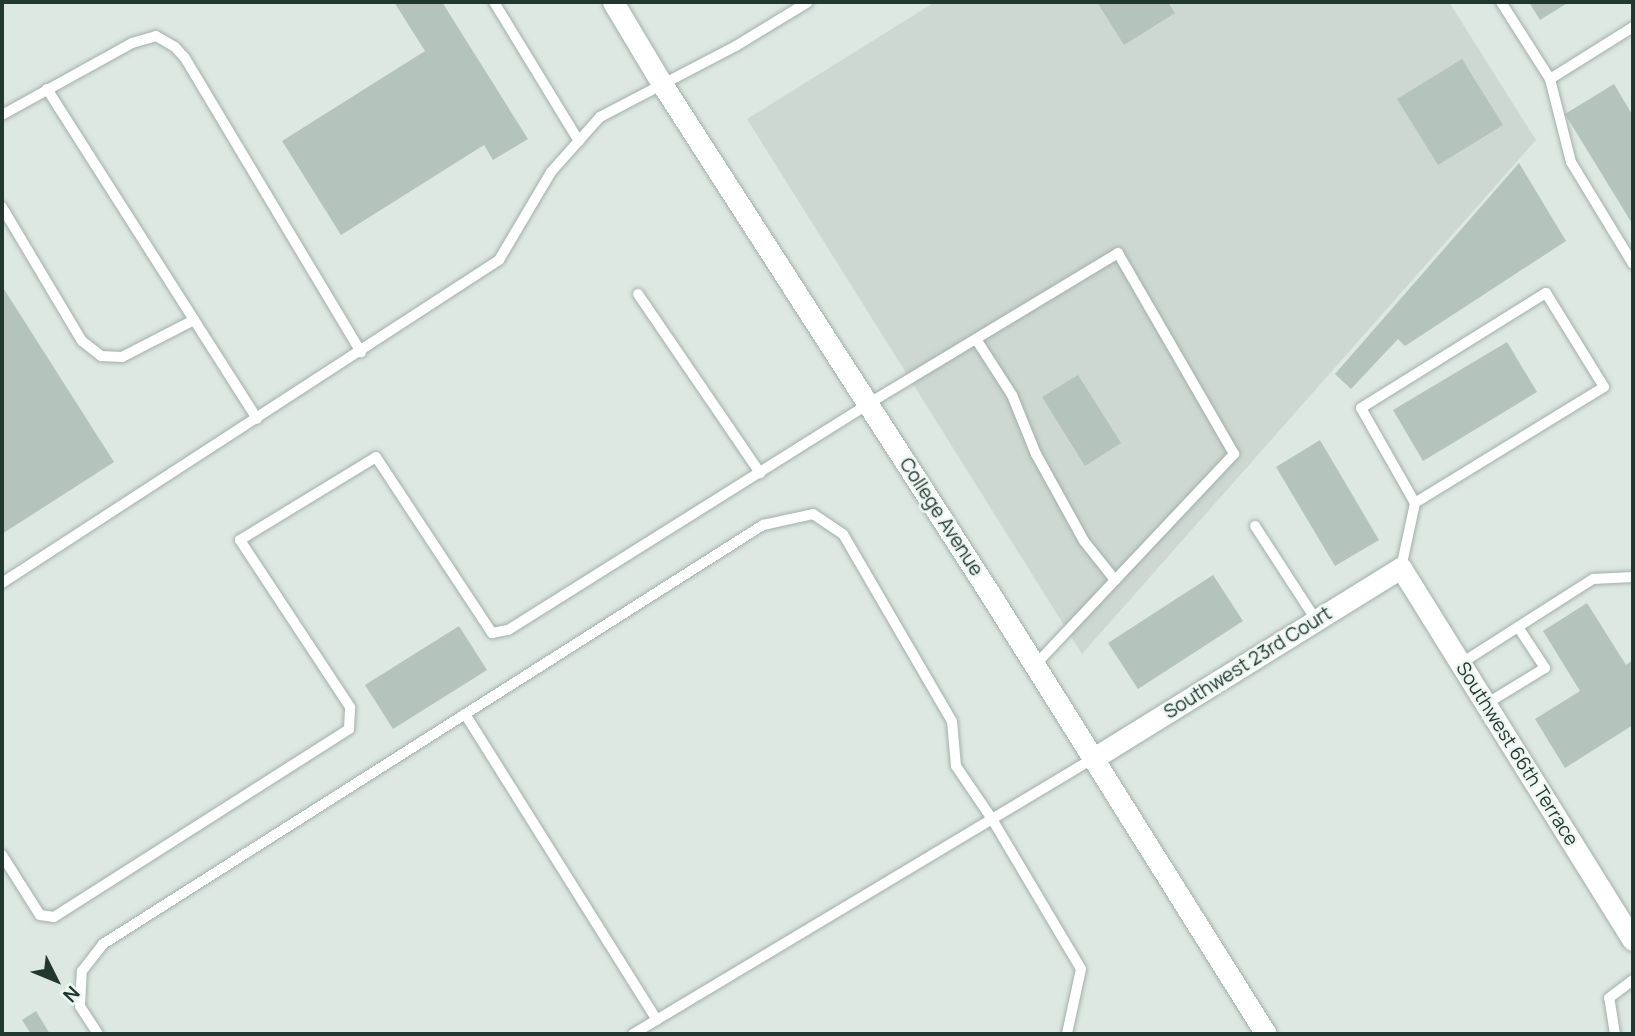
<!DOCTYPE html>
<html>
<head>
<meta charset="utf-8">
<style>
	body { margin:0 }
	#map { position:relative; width:1635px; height:1036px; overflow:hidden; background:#dee8e3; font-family:Manrope,sans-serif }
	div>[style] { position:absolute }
	.built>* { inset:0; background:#cdd8d2 }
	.building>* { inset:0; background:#b4c3bc }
	.roads { filter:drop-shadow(0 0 2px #a2afaa) drop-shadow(0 0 2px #a2afaa) }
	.service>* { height:10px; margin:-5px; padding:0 5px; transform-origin:5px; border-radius:5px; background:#fff }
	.minor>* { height:21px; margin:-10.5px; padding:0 10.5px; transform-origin:10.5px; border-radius:10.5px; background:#fff }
	.tertiary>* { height:21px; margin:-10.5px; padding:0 10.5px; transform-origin:10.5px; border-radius:10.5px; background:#fff }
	span { translate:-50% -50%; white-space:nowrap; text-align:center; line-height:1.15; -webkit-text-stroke:5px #eef6f2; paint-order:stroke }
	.street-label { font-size:19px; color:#213730 }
	.frame { position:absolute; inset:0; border:4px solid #213730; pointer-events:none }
	.north { position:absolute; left:21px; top:945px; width:70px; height:70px; -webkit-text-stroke:5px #eef6f2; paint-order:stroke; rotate:133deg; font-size:19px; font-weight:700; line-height:28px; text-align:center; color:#213730 }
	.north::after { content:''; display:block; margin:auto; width:24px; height:32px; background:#213730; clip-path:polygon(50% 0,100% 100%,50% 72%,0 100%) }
</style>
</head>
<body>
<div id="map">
	<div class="built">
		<i style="clip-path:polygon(935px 2px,1449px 2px,1536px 140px,1082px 654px,747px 119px)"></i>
	</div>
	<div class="building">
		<i style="clip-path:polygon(394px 2px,442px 2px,528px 139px,493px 160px,484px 145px,341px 235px,282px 141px,425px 51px)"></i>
		<i style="clip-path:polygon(1097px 2px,1168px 2px,1175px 13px,1124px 45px)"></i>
		<i style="clip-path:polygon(1529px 2px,1569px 2px,1540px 20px)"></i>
		<i style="clip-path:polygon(1462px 59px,1503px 125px,1438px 165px,1397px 99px)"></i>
		<i style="clip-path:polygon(1614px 84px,1633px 116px,1633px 225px,1565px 114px)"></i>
		<i style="clip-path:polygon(1519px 163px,1566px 241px,1405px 346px,1398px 339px,1351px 389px,1335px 374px)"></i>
		<i style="clip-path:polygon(2px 286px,114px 462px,2px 534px)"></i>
		<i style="clip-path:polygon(1507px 342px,1537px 392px,1423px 461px,1393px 410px)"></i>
		<i style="clip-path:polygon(1078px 375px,1121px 443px,1085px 466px,1042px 397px)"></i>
		<i style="clip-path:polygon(1320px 440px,1379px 540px,1335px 566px,1276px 467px)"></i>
		<i style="clip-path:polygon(1213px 575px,1243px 621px,1138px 689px,1108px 643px)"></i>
		<i style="clip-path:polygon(1587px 603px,1626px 665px,1633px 660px,1633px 725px,1565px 768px,1535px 719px,1580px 691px,1543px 631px)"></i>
		<i style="clip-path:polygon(459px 626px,487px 670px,393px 729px,365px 685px)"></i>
		<i style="clip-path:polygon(36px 1011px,50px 1034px,31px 1034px,22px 1020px)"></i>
	</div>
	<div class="roads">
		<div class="service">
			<i style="left:494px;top:2px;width:163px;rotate:58.6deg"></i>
			<i style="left:1501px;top:2px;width:91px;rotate:57.5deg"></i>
			<i style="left:1550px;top:79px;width:86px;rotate:75.8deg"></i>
			<i style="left:1571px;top:162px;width:119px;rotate:58.7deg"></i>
			<i style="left:1550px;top:79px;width:98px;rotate:-32.1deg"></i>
			<i style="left:47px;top:89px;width:391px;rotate:57.5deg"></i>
			<i style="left:2px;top:115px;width:149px;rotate:-29deg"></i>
			<i style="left:132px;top:43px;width:25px;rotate:-16deg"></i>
			<i style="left:156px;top:36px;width:22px;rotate:30deg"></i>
			<i style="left:175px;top:47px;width:15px;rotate:48deg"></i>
			<i style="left:185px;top:58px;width:343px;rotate:59.1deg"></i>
			<i style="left:2px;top:207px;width:156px;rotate:59.2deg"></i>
			<i style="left:82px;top:341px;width:24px;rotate:38deg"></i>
			<i style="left:101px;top:356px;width:21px;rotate:3deg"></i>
			<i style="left:122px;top:357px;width:81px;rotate:-27.2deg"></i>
			<i style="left:638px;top:294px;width:217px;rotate:55.7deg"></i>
			<i style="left:976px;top:339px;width:67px;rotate:57.3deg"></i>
			<i style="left:1012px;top:395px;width:64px;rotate:67.9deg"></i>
			<i style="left:1036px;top:454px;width:99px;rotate:61.1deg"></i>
			<i style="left:1084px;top:541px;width:50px;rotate:51.5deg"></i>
			<i style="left:1255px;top:526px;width:112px;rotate:57deg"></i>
			<i style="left:1401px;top:568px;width:66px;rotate:-77.8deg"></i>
			<i style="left:1415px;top:503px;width:109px;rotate:-119.6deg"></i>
			<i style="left:1361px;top:408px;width:218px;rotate:-31.9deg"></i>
			<i style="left:1546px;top:293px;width:110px;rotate:58.3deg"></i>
			<i style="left:1604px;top:387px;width:222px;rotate:148.5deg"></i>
			<i style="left:2px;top:583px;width:593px;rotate:-33.02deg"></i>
			<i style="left:499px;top:260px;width:102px;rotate:-59.4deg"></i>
			<i style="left:551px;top:172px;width:74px;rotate:-48.3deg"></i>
			<i style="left:600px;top:117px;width:153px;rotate:-27.6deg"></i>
			<i style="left:736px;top:46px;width:84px;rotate:-31.4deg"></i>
			<i style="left:1460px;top:664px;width:158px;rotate:-32.6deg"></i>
			<i style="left:1593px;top:579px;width:40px;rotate:-2.9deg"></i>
			<i style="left:1486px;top:704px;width:69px;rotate:-31.4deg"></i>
			<i style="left:1545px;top:668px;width:49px;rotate:-123.4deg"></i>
			<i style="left:465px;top:714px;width:361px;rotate:57.9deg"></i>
			<i style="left:2px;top:855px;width:71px;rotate:57.7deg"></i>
			<i style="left:40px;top:915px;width:14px;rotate:8deg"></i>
			<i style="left:54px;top:917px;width:350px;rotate:-32.5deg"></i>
			<i style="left:349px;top:729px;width:22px;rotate:-87deg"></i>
			<i style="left:350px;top:707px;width:200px;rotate:-123.4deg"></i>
			<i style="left:240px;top:540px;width:159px;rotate:-31.4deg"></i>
			<i style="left:376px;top:457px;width:211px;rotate:56.6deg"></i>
			<i style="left:492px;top:633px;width:16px;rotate:-11deg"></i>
			<i style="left:508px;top:630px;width:425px;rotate:-32.1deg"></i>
			<i style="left:868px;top:404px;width:292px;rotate:-31.1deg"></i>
			<i style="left:1118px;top:253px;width:232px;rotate:60deg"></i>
			<i style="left:1234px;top:454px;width:290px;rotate:133.3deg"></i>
			<i style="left:98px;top:1034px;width:33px;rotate:-123deg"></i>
			<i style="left:80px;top:1006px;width:35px;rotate:-87deg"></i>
			<i style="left:82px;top:971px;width:34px;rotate:-52deg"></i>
			<i style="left:103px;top:944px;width:782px;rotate:-32.41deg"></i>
			<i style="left:763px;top:525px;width:51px;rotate:-12.4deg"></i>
			<i style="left:813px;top:514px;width:36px;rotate:34deg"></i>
			<i style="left:843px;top:534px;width:216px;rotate:59.8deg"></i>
			<i style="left:952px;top:721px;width:45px;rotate:84.9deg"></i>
			<i style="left:956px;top:766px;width:64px;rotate:55.8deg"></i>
			<i style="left:992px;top:819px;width:174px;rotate:59.3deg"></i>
			<i style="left:1081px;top:969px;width:66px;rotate:102.2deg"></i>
			<i style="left:633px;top:1034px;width:537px;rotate:-30.91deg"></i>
			<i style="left:1615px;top:1034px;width:36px;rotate:-99deg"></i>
			<i style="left:1609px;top:998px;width:30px;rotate:-37deg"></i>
		</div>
		<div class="minor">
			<i style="left:1094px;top:758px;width:361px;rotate:-31.8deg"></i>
			<i style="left:1401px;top:568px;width:438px;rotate:58.1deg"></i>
		</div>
		<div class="tertiary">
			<i style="left:613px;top:2px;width:96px;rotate:59.1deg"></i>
			<i style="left:662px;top:84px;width:606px;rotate:57.25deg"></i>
			<i style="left:990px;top:594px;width:519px;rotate:57.9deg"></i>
		</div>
	</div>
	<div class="street-label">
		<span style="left:941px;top:517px;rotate:57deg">College Avenue</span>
		<span style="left:1248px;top:663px;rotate:-32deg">Southwest 23rd Court</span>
		<span style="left:1517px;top:754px;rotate:58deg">Southwest 66th Terrace</span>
	</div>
	<div class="frame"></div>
	<div class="north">N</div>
</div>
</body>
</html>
